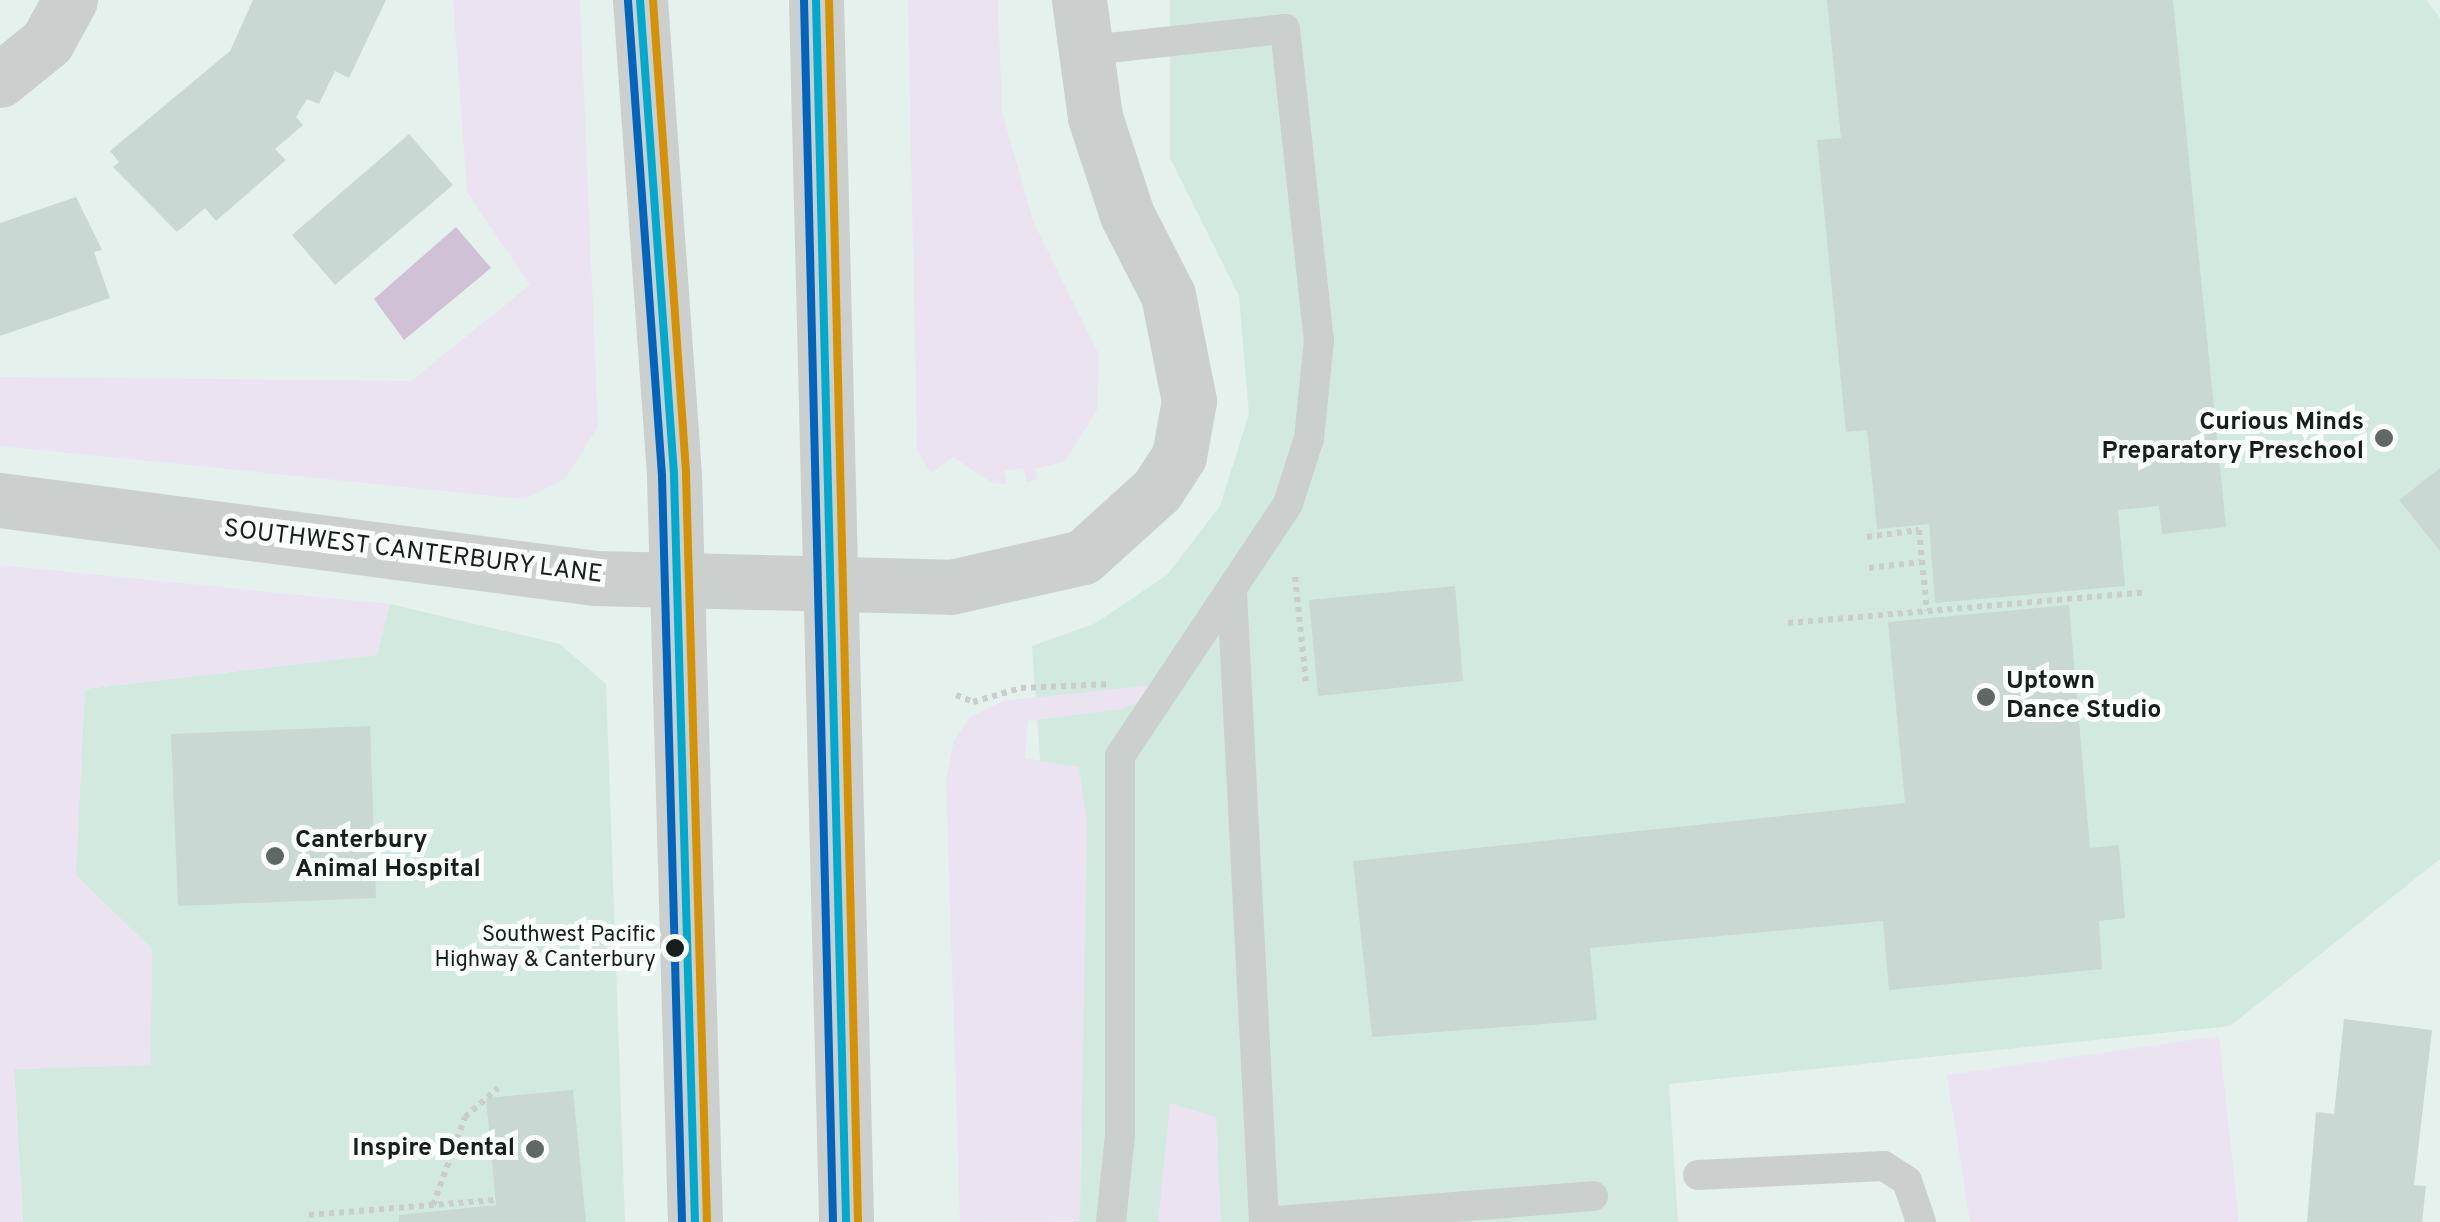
<!DOCTYPE html>
<html>
<head>
<meta charset="utf-8">
<style>
	body { margin:0 }
	#map { position:relative; width:2440px; height:1222px; overflow:hidden; background:#e4f1ec; font-family:Overpass,sans-serif }
	div>[style] { position:absolute }
	.built>* { inset:0; background:#d2e9e0 }
	.green>* { inset:0; background:#ebe3f0 }
	.water>* { inset:0; background:#d0c1d6 }
	.building>* { inset:0; background:#cad8d3 }
	.path>* { height:6px; margin-top:-3px; transform-origin:0; background:repeating-linear-gradient(90deg,#c9cecc 0 5px,transparent 0 10px) }
	.lane>* { height:30px; margin:-15px; padding:0 15px; transform-origin:15px; border-radius:15px; background:#cbcfce }
	.street>* { height:55px; margin:-27.5px; padding:0 27.5px; transform-origin:27.5px; border-radius:27.5px; background:#cbcfce }
	.highway>* { height:55px; margin:-27.5px; padding:0 27.5px; transform-origin:27.5px; border-radius:27.5px; background:#cbcfce }
	.bus-1>* { height:8px; margin:-4px; padding:0 4px; transform-origin:4px; border-radius:4px; background:#00a9ce }
	.bus-2>* { height:8px; margin:-4px; padding:0 4px; transform-origin:4px; border-radius:4px; background:#0065bd }
	.bus-3>* { height:8px; margin:-4px; padding:0 4px; transform-origin:4px; border-radius:4px; background:#d59204 }
	.dots>* { width:28px; height:28px; translate:-50% -50%; box-sizing:border-box; border:5px solid #fafefc; border-radius:50% }
	span { translate:-50% -50%; white-space:nowrap; text-align:center; line-height:1.15; -webkit-text-stroke:10px #fafefc; paint-order:stroke }
	.bus-label { font-size:22px; color:#171f1c }
	.right { translate:-100% -50%; text-align:right }
	.poi-label { font-size:25px; color:#171f1c; font-weight:700 }
	.left { translate:0 -50%; text-align:left }
	.street-label { font-size:25px; color:#171f1c }
</style>
</head>
<body>
<div id="map">
	<div class="built">
		<i style="clip-path:polygon(1170px 0,2426px 0,2440px 18px,2440px 859px,2230px 1026px,1669px 1084px,1678px 1222px,1073px 1222px,1032px 646px,1096px 623px,1167px 575px,1220px 506px,1249px 414px,1239px 296px,1170px 158px)"></i>
		<i style="clip-path:polygon(390px 604px,560px 644px,606px 684px,625px 1222px,23px 1222px,14px 1069px,150px 1065px,152px 949px,75px 876px,85px 689px,376px 655px)"></i>
	</div>
	<div class="green">
		<i style="clip-path:polygon(453px 0,580px 0,598px 427px,565px 479px,525px 499px,0 446px,0 377px,411px 381px,530px 285px,467px 192px)"></i>
		<i style="clip-path:polygon(908px 0,998px 0,1002px 112px,1033px 221px,1099px 355px,1097px 410px,1065px 461px,1035px 469px,1038px 479px,1027px 482px,1024px 468px,1004px 471px,1007px 484px,992px 483px,953px 457px,931px 473px,917px 450px)"></i>
		<i style="clip-path:polygon(0 565px,390px 604px,377px 655px,85px 689px,76px 875px,152px 949px,151px 1065px,14px 1069px,23px 1222px,0 1222px)"></i>
		<i style="clip-path:polygon(1154px 685px,1148px 697px,1123px 709px,1028px 721px,1025px 758px,1079px 767px,1087px 822px,1080px 1221px,960px 1222px,946px 780px,954px 741px,970px 717px,1003px 701px)"></i>
		<i style="clip-path:polygon(2219px 1036px,2239px 1222px,1970px 1222px,1947px 1075px)"></i>
		<i style="clip-path:polygon(1170px 1103px,1216px 1117px,1221px 1222px,1158px 1222px)"></i>
	</div>
	<div class="water">
		<i style="clip-path:polygon(456px 227px,491px 268px,404px 340px,374px 299px)"></i>
	</div>
	<div class="building">
		<i style="clip-path:polygon(253px 0,386px 0,349px 78px,335px 71px,319px 104px,307px 99px,296px 117px,303px 125px,275px 149px,286px 160px,216px 221px,205px 208px,177px 232px,113px 167px,119px 162px,110px 151px,230px 51px)"></i>
		<i style="clip-path:polygon(1827px 0,2173px 0,2226px 527px,2162px 534px,2159px 506px,2118px 510px,2125px 586px,1935px 603px,1929px 524px,1877px 529px,1867px 430px,1846px 432px,1817px 140px,1841px 138px)"></i>
		<i style="clip-path:polygon(409px 134px,453px 185px,335px 285px,292px 235px)"></i>
		<i style="clip-path:polygon(76px 197px,102px 250px,94px 252px,110px 298px,0 336px,0 223px)"></i>
		<i style="clip-path:polygon(2440px 468px,2440px 551px,2399px 500px)"></i>
		<i style="clip-path:polygon(1455px 586px,1463px 681px,1318px 696px,1309px 600px)"></i>
		<i style="clip-path:polygon(2069px 605px,2090px 848px,2119px 845px,2125px 918px,2099px 921px,2102px 969px,1889px 990px,1883px 921px,1590px 948px,1597px 1020px,1372px 1037px,1353px 861px,1905px 803px,1888px 622px)"></i>
		<i style="clip-path:polygon(370px 726px,376px 898px,178px 906px,171px 734px)"></i>
		<i style="clip-path:polygon(2344px 1019px,2432px 1030px,2414px 1185px,2426px 1186px,2422px 1222px,2307px 1222px,2316px 1112px,2334px 1114px)"></i>
		<i style="clip-path:polygon(573px 1090px,586px 1222px,399px 1222px,399px 1215px,496px 1205px,486px 1098px)"></i>
	</div>
	<div class="path">
		<i style="left:1867px;top:537px;width:52px;rotate:-7.7deg"></i>
		<i style="left:1919px;top:530px;width:81px;rotate:84.4deg"></i>
		<i style="left:1869px;top:568px;width:52px;rotate:-6.6deg"></i>
		<i style="left:1295px;top:577px;width:105px;rotate:84deg"></i>
		<i style="left:1788px;top:623px;width:360px;rotate:-4.9deg"></i>
		<i style="left:956px;top:695px;width:18px;rotate:22deg"></i>
		<i style="left:973px;top:702px;width:50px;rotate:-16.3deg"></i>
		<i style="left:1021px;top:688px;width:90px;rotate:-2.5deg"></i>
		<i style="left:433px;top:1205px;width:94px;rotate:-70deg"></i>
		<i style="left:465px;top:1117px;width:44px;rotate:-41.3deg"></i>
		<i style="left:309px;top:1215px;width:189px;rotate:-4.6deg"></i>
	</div>
	<div class="lane">
		<i style="left:1081px;top:51px;width:205px;rotate:-6.2deg"></i>
		<i style="left:1285px;top:29px;width:313px;rotate:83.8deg"></i>
		<i style="left:1319px;top:340px;width:99px;rotate:95.8deg"></i>
		<i style="left:1309px;top:438px;width:69px;rotate:107.7deg"></i>
		<i style="left:1288px;top:504px;width:303px;rotate:123.7deg"></i>
		<i style="left:1120px;top:756px;width:379px;rotate:90deg"></i>
		<i style="left:1120px;top:1135px;width:87px;rotate:95.9deg"></i>
		<i style="left:1232px;top:592px;width:631px;rotate:87.09deg"></i>
		<i style="left:1698px;top:1175px;width:186px;rotate:-2.8deg"></i>
		<i style="left:1884px;top:1166px;width:27px;rotate:33deg"></i>
		<i style="left:1907px;top:1181px;width:43px;rotate:71.1deg"></i>
		<i style="left:1264px;top:1222px;width:330px;rotate:-4.5deg"></i>
	</div>
	<div class="street">
		<i style="left:0;top:80px;width:60px;rotate:-39deg"></i>
		<i style="left:47px;top:42px;width:48px;rotate:-61.3deg"></i>
		<i style="left:0;top:500px;width:600px;rotate:7.47deg"></i>
		<i style="left:595px;top:578px;width:356px;rotate:1.4deg"></i>
		<i style="left:951px;top:587px;width:135px;rotate:-12.8deg"></i>
		<i style="left:1083px;top:557px;width:100px;rotate:-42.2deg"></i>
		<i style="left:1157px;top:490px;width:40px;rotate:-57.1deg"></i>
		<i style="left:1179px;top:456px;width:56px;rotate:-79.7deg"></i>
		<i style="left:1189px;top:401px;width:108px;rotate:-101.2deg"></i>
		<i style="left:1168px;top:295px;width:90px;rotate:-117.1deg"></i>
		<i style="left:1127px;top:215px;width:103px;rotate:-108.1deg"></i>
		<i style="left:1095px;top:117px;width:118px;rotate:-97.8deg"></i>
	</div>
	<div class="highway">
		<i style="left:640px;top:0;width:477px;rotate:85.9deg"></i>
		<i style="left:674px;top:476px;width:746px;rotate:88.39deg"></i>
		<i style="left:816px;top:0;width:1222px;rotate:88.59deg"></i>
	</div>
	<div class="bus-1">
		<i style="left:640px;top:0;width:477px;rotate:85.9deg"></i>
		<i style="left:674px;top:476px;width:746px;rotate:88.39deg"></i>
		<i style="left:816px;top:0;width:1222px;rotate:88.59deg"></i>
	</div>
	<div class="bus-2">
		<i style="left:804px;top:0;width:1222px;rotate:88.64deg"></i>
		<i style="left:628px;top:1px;width:477px;rotate:85.9deg"></i>
		<i style="left:662px;top:477px;width:745px;rotate:88.46deg"></i>
	</div>
	<div class="bus-3">
		<i style="left:653px;top:0;width:477px;rotate:86deg"></i>
		<i style="left:686px;top:476px;width:746px;rotate:88.39deg"></i>
		<i style="left:829px;top:0;width:1222px;rotate:88.64deg"></i>
	</div>
	<div class="dots">
		<i style="left:2384px;top:438px;background:#5f6865"></i>
		<i style="left:1986px;top:697px;background:#5f6865"></i>
		<i style="left:275px;top:856px;background:#5f6865"></i>
		<i style="left:675px;top:948px;background:#171f1c"></i>
		<i style="left:535px;top:1149px;background:#5f6865"></i>
	</div>
	<div class="bus-label">
		<span class="right" style="left:656px;top:948px">Southwest Pacific<br>Highway &amp; Canterbury</span>
	</div>
	<div class="poi-label">
		<span class="right" style="left:2364px;top:438px">Curious Minds<br>Preparatory Preschool</span>
		<span class="left" style="left:2006px;top:697px">Uptown<br>Dance Studio</span>
		<span class="left" style="left:295px;top:856px">Canterbury<br>Animal Hospital</span>
		<span class="right" style="left:515px;top:1149px">Inspire Dental</span>
	</div>
	<div class="street-label">
		<span style="left:413px;top:553px;rotate:7deg">SOUTHWEST CANTERBURY LANE</span>
	</div>
</div>
</body>
</html>
